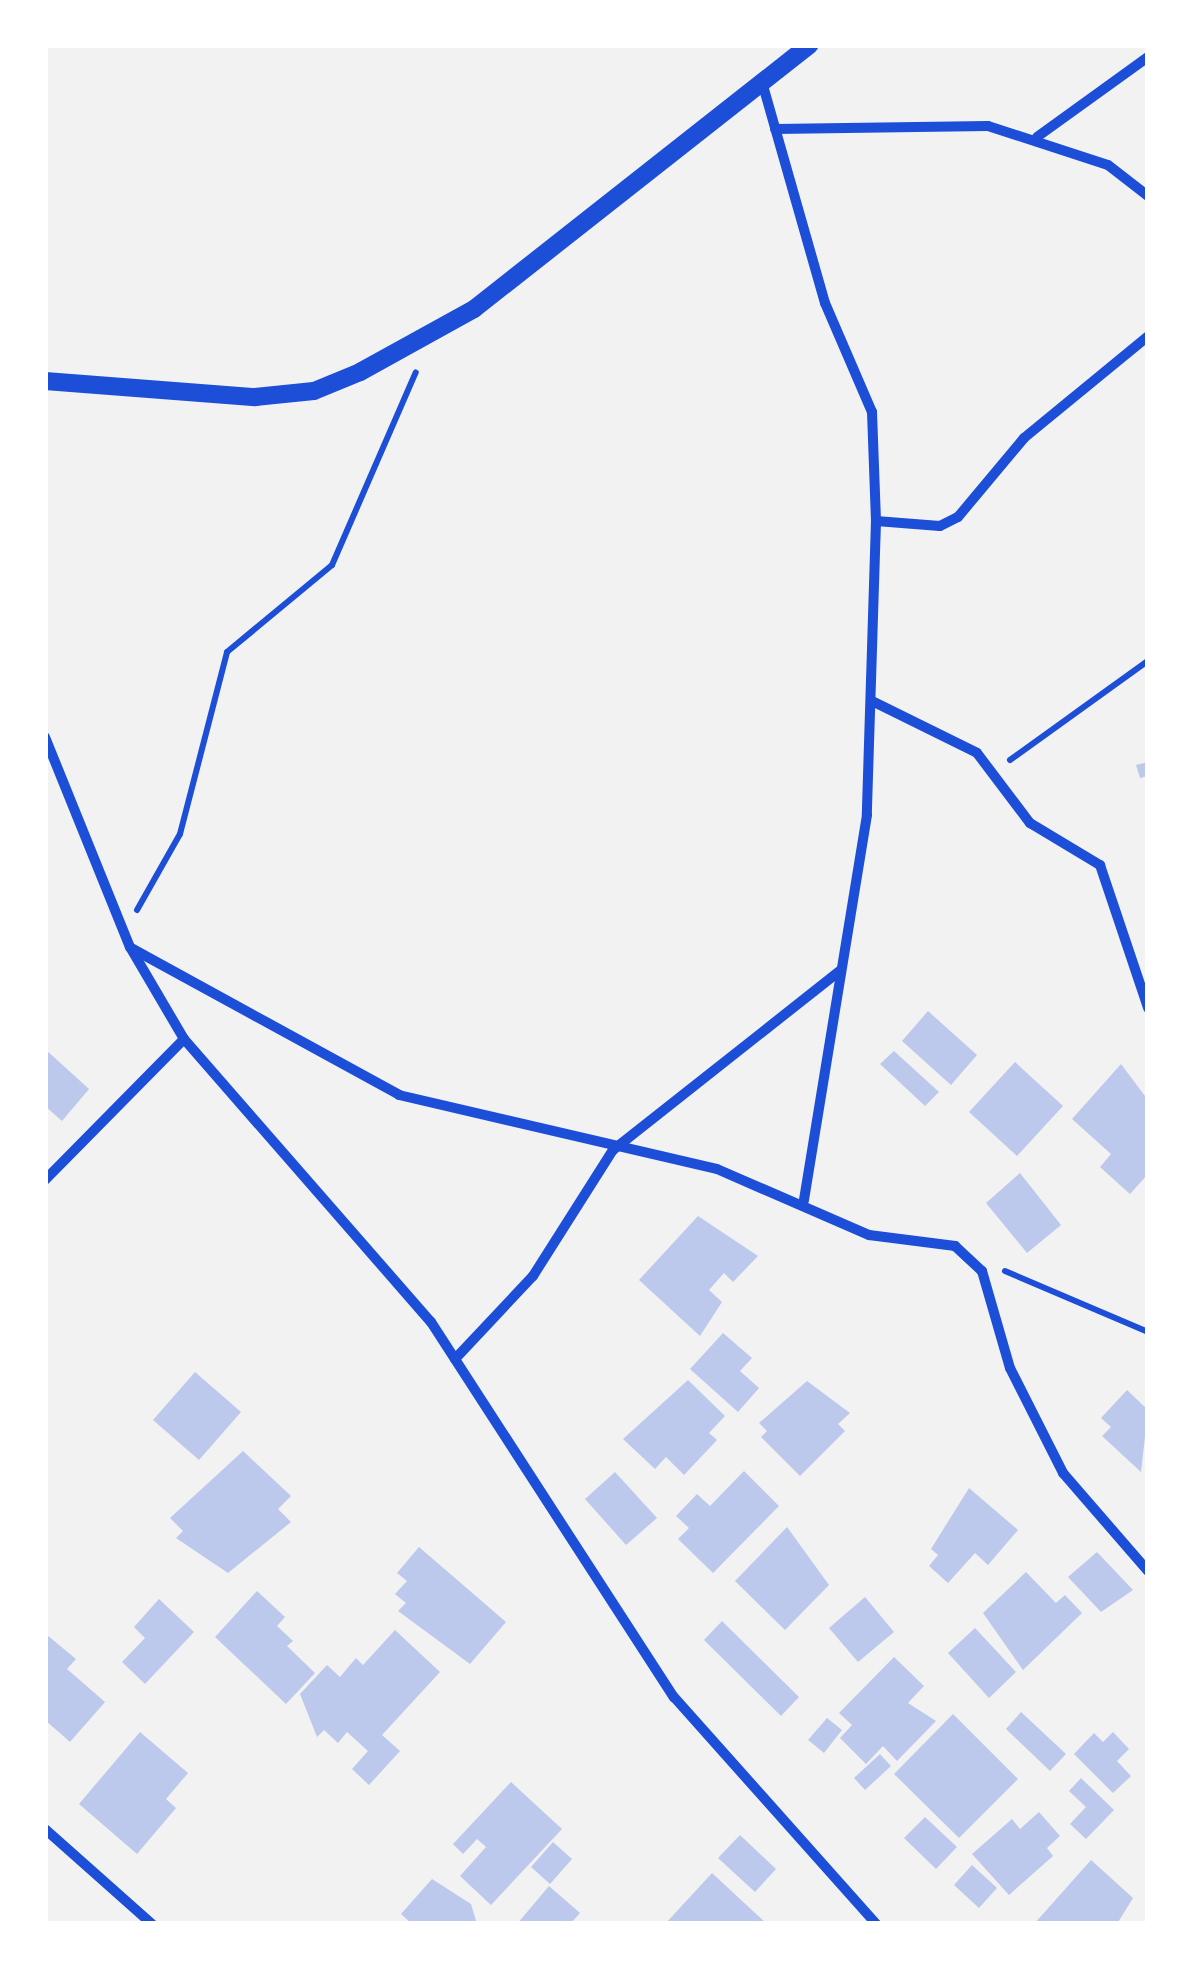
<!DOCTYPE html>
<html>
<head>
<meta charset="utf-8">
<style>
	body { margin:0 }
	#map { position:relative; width:1193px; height:1969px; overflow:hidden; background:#f2f2f2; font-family:"Public Sans",sans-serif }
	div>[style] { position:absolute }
	.building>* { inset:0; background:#bdc9ec }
	.path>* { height:6px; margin:-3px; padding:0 3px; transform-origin:3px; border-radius:3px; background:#1d4ed8 }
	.minor>* { height:10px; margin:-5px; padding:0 5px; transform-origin:5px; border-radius:5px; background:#1d4ed8 }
	.tertiary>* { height:18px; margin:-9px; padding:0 9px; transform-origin:9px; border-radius:9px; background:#1d4ed8 }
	span { translate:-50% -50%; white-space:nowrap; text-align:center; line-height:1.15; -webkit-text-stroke:10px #fff; paint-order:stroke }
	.frame { position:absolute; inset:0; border:48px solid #fff; pointer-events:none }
</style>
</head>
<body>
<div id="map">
	<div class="building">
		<i style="clip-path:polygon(1148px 762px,1148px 776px,1140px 778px,1136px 765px)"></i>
		<i style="clip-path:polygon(928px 1011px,977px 1055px,951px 1085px,902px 1041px)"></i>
		<i style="clip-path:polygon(45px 1049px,89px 1089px,62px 1121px,45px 1106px)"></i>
		<i style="clip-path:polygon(894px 1051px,939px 1092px,925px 1106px,880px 1064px)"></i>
		<i style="clip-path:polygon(1015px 1062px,1063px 1106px,1017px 1156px,969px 1112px)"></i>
		<i style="clip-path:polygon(1121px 1064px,1148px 1100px,1148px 1174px,1130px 1194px,1100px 1167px,1111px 1154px,1072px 1119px)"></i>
		<i style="clip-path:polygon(1020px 1173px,1061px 1225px,1027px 1253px,986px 1203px)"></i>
		<i style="clip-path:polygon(698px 1216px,758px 1256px,733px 1282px,724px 1273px,709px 1290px,722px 1302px,700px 1336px,639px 1280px)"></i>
		<i style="clip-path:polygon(723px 1333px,752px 1358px,740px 1371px,759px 1388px,738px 1412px,690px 1369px)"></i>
		<i style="clip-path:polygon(195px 1372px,241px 1412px,199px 1460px,153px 1420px)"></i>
		<i style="clip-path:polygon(688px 1380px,725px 1416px,709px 1433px,717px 1440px,684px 1475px,666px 1457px,655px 1469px,623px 1439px)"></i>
		<i style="clip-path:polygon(807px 1381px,850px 1413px,838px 1424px,845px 1431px,800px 1476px,761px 1437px,767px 1431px,759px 1423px)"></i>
		<i style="clip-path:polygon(1127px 1390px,1148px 1410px,1141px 1472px,1102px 1436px,1111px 1427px,1101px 1418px)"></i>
		<i style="clip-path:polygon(243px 1451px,291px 1496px,278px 1509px,291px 1522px,228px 1573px,176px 1538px,183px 1531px,170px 1518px)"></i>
		<i style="clip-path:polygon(744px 1471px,779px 1506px,713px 1573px,678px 1539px,689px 1528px,676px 1516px,697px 1494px,710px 1506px)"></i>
		<i style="clip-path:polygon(615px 1472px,657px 1518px,626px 1545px,585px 1499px)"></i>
		<i style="clip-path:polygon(969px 1488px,1018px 1530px,988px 1565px,975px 1553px,948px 1583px,929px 1566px,938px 1555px,931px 1549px)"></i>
		<i style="clip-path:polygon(787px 1527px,829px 1585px,785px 1630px,735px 1581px)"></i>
		<i style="clip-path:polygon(419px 1547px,506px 1622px,470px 1664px,398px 1611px,406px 1603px,395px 1594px,407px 1581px,397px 1573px)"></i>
		<i style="clip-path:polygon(1097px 1552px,1133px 1590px,1101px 1612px,1068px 1577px)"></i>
		<i style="clip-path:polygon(1026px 1572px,1056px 1603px,1065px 1595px,1082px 1613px,1023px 1670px,983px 1613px)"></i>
		<i style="clip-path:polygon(257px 1591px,285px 1617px,277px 1626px,293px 1641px,287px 1646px,315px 1673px,286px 1704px,215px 1637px)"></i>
		<i style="clip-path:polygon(865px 1597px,894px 1632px,858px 1662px,829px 1628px)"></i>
		<i style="clip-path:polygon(159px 1599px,194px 1632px,145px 1684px,122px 1662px,145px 1638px,134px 1627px)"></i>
		<i style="clip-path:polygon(722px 1621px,799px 1697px,781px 1716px,704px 1640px)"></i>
		<i style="clip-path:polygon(975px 1628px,1016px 1672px,989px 1698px,948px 1653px)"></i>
		<i style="clip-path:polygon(395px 1630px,440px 1672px,382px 1735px,400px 1751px,369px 1785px,352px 1769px,368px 1751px,347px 1732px,338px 1743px,324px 1730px,317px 1737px,300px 1694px,327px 1665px,340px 1677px,356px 1658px,363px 1665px)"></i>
		<i style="clip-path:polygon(47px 1635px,76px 1659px,67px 1669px,105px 1702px,70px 1742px,45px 1720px)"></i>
		<i style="clip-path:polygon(894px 1657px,924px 1686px,908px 1703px,936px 1721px,897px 1761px,883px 1746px,866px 1764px,840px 1738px,852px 1725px,839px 1713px)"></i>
		<i style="clip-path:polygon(1021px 1712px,1066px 1754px,1050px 1771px,1006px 1729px)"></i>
		<i style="clip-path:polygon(953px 1714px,1018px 1779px,959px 1838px,894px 1774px)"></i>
		<i style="clip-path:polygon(827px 1718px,842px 1730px,824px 1753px,808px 1740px)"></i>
		<i style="clip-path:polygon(140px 1732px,188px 1773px,166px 1799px,176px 1808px,137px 1854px,79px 1804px)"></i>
		<i style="clip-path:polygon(1113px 1732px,1129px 1749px,1117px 1761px,1131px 1776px,1113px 1793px,1074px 1754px,1094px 1733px,1103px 1742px)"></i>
		<i style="clip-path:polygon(880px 1754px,891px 1766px,865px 1790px,854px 1778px)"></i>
		<i style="clip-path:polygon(1081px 1778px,1114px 1810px,1086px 1839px,1070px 1824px,1086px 1807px,1069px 1791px)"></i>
		<i style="clip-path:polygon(511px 1782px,562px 1829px,491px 1905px,460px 1876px,486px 1847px,477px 1839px,463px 1854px,453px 1844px)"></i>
		<i style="clip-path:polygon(1039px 1812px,1060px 1836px,1047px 1848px,1053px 1856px,1009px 1895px,972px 1854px,1012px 1819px,1020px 1829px)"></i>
		<i style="clip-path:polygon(925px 1817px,957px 1847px,936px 1869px,904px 1838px)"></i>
		<i style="clip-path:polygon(740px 1835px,776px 1869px,755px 1892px,718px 1858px)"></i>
		<i style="clip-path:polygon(553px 1842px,572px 1859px,550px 1884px,531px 1867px)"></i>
		<i style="clip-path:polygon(1091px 1860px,1133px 1898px,1117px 1924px,1034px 1924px)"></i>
		<i style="clip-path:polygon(972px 1865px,997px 1888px,979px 1908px,954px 1885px)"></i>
		<i style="clip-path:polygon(712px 1873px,767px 1924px,665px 1924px)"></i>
		<i style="clip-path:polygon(432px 1879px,471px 1904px,477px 1924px,412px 1924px,401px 1914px)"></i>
		<i style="clip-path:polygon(549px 1886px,580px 1913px,570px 1924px,517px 1924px)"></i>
	</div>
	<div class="path">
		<i style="left:1010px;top:760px;width:170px;rotate:-35.7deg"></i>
		<i style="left:137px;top:910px;width:87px;rotate:-60.5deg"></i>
		<i style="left:180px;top:834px;width:188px;rotate:-75.5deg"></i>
		<i style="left:227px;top:652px;width:136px;rotate:-39.6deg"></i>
		<i style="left:332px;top:565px;width:210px;rotate:-66.5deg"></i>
		<i style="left:1005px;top:1271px;width:155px;rotate:23.1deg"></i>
	</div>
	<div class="minor">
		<i style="left:762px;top:82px;width:230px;rotate:74.1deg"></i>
		<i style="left:825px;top:303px;width:119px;rotate:66.7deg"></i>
		<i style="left:872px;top:412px;width:109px;rotate:87.9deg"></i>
		<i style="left:876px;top:521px;width:294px;rotate:91.8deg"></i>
		<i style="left:867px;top:815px;width:391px;rotate:99.3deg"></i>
		<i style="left:775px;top:129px;width:213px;rotate:-0.8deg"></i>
		<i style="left:988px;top:126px;width:126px;rotate:18deg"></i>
		<i style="left:1108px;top:165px;width:51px;rotate:37.8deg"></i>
		<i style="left:1037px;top:137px;width:137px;rotate:-35.8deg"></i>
		<i style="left:876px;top:521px;width:64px;rotate:4.5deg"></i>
		<i style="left:940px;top:526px;width:20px;rotate:-27deg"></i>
		<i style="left:958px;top:517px;width:103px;rotate:-50.1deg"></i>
		<i style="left:1024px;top:438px;width:161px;rotate:-39.4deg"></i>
		<i style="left:872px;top:701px;width:117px;rotate:26.3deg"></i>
		<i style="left:977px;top:753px;width:88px;rotate:52.9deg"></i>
		<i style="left:1030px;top:823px;width:82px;rotate:31deg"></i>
		<i style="left:1100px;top:865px;width:151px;rotate:71.4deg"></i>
		<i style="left:45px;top:737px;width:227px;rotate:68deg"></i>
		<i style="left:130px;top:947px;width:107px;rotate:59.6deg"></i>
		<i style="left:184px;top:1039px;width:376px;rotate:48.9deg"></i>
		<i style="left:431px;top:1322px;width:447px;rotate:57.1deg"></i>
		<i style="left:674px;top:1697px;width:304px;rotate:48.3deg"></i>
		<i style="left:131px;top:948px;width:306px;rotate:28.7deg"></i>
		<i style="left:399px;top:1095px;width:326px;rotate:13.1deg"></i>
		<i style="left:717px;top:1169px;width:166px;rotate:23.5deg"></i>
		<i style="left:869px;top:1235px;width:87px;rotate:7.3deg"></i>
		<i style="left:955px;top:1246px;width:37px;rotate:43deg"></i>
		<i style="left:982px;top:1271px;width:101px;rotate:73.9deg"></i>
		<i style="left:1010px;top:1368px;width:118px;rotate:63.2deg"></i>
		<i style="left:1063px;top:1473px;width:130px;rotate:49.1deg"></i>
		<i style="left:45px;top:1180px;width:198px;rotate:-45.4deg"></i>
		<i style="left:455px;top:1359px;width:114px;rotate:-46.8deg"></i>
		<i style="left:533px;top:1276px;width:149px;rotate:-57.6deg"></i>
		<i style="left:613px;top:1150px;width:290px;rotate:-38.3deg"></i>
		<i style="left:45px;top:1829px;width:143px;rotate:41.6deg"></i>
	</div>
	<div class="tertiary">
		<i style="left:45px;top:381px;width:211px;rotate:4.4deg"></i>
		<i style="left:255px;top:397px;width:59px;rotate:-5.8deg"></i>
		<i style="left:314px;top:391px;width:50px;rotate:-22.4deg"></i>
		<i style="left:360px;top:372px;width:130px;rotate:-28.9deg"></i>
		<i style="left:474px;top:309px;width:427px;rotate:-38.2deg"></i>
	</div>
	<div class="frame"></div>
</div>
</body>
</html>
